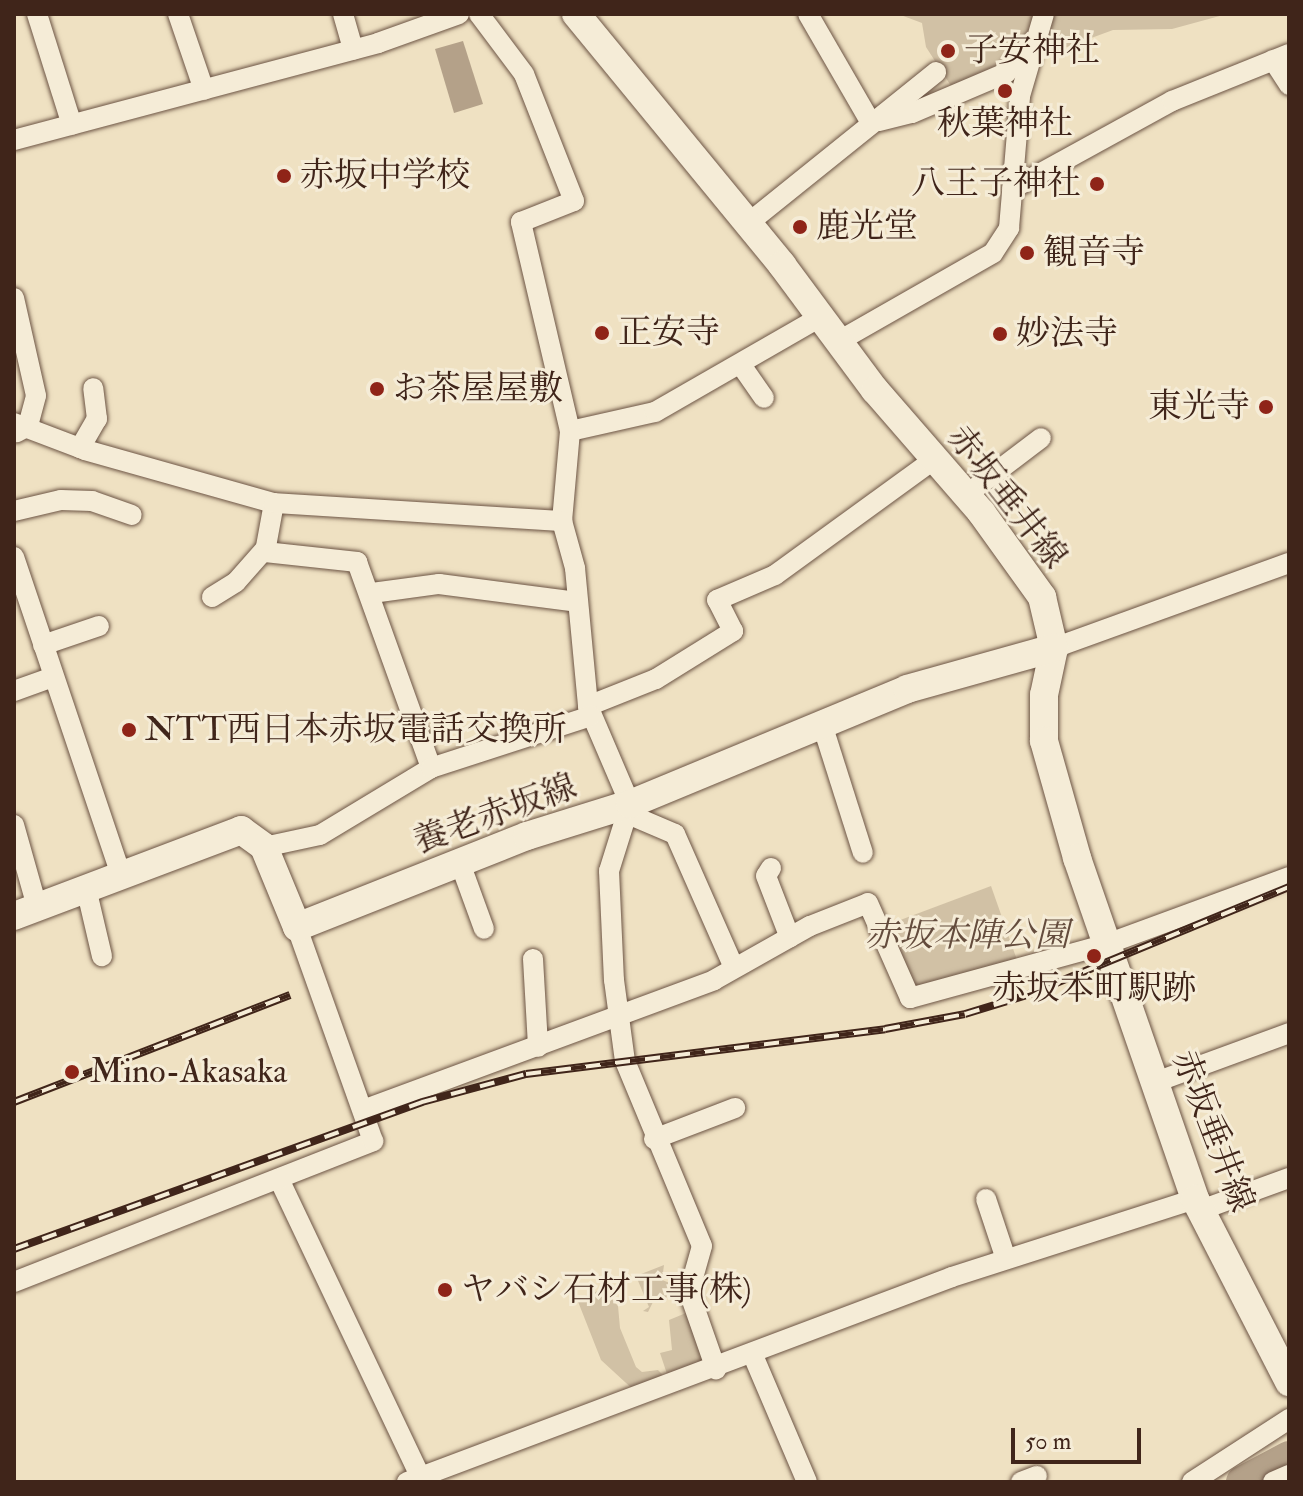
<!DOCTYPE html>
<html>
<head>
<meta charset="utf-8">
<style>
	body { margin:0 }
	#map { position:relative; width:1303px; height:1496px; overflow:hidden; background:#efe1c2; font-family:"IM FELL Double Pica","Noto Serif JP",serif }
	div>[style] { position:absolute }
	.green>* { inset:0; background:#d1c1a5 }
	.water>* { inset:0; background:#b4a189 }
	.stream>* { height:5px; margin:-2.5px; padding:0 2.5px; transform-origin:2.5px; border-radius:2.5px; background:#b4a189 }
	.river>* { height:32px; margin:-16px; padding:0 16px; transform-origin:16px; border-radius:16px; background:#b4a189 }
	.roads { filter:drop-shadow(0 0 2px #6c5444) drop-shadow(0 0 2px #6c5444) }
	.street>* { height:20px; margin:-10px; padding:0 10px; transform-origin:10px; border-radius:10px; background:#f5ecd7 }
	.secondary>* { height:28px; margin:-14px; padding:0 14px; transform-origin:14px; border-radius:14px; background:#f5ecd7 }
	.rail>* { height:8px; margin-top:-4px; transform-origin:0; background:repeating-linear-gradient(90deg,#f5ecd7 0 15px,#40251a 0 30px); box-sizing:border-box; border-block:2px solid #40251a }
	.dots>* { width:22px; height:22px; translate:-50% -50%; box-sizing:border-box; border:4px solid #f5ecd7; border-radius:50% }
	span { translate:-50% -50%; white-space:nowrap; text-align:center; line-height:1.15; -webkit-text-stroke:6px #f5ecd7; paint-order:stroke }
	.poi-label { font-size:34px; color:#40251a }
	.left { translate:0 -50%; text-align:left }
	.right { translate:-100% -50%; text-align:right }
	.street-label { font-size:34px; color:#40251a }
	.park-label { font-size:34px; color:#644c3d; font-style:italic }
	.frame { position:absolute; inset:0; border:16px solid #40251a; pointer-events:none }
	.scale { position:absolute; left:1011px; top:1428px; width:130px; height:36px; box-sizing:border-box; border:4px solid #40251a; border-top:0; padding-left:10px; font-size:24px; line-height:28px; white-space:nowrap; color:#40251a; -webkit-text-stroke:6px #f5ecd7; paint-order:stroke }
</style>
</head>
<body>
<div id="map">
	<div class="green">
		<i style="clip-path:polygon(898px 14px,1227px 14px,1172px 29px,1113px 30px,953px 89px,926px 47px,922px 23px)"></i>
		<i style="clip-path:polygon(991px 886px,1017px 960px,916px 992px,887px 925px)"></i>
		<i style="clip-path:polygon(664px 1265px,662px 1280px,670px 1283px,666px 1299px,654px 1300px,648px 1312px,643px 1311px,649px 1307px,636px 1276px)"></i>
		<i style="clip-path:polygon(603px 1289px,618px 1306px,620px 1328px,636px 1367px,642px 1372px,658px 1370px,663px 1375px,638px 1394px,601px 1360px,577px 1299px)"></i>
		<i style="clip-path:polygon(686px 1313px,710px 1364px,669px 1380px,660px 1353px,672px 1350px,669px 1320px)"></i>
	</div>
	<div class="water">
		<i style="clip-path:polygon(463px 41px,483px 104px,454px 113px,435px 49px)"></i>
	</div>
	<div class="stream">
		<i style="left:395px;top:1482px;width:1px"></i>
	</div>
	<div class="river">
		<i style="left:1242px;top:1482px;width:53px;rotate:-28deg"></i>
	</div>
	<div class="roads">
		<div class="street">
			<i style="left:37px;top:14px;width:116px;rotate:72.5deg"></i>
			<i style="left:178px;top:14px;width:80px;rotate:71.1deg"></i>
			<i style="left:343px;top:14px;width:37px;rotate:74deg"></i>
			<i style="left:808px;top:14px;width:126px;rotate:60deg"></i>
			<i style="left:1273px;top:60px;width:30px;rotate:57deg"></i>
			<i style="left:879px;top:121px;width:34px;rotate:-14deg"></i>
			<i style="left:912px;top:113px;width:102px;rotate:-23.1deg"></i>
			<i style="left:1006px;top:73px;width:39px;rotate:-50deg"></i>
			<i style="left:14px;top:140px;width:377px;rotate:-14.9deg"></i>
			<i style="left:378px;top:43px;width:86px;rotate:-19.7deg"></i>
			<i style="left:1012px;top:189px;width:183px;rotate:-28.8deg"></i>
			<i style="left:1172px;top:101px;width:126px;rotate:-21.9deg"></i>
			<i style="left:746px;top:225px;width:244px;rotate:-38.8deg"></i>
			<i style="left:14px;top:298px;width:100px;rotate:77.3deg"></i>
			<i style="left:36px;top:396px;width:31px;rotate:105deg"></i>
			<i style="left:28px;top:426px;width:13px;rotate:151deg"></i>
			<i style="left:839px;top:341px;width:177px;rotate:-29.7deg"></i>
			<i style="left:993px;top:253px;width:30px;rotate:-57deg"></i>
			<i style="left:1009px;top:228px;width:132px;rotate:-85.2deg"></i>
			<i style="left:1020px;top:96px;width:85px;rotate:-73.7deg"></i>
			<i style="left:741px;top:365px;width:40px;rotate:55.1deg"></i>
			<i style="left:14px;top:423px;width:76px;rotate:20.8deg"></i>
			<i style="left:85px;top:450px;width:196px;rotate:15.7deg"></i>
			<i style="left:274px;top:503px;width:50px;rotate:100.4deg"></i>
			<i style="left:265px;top:552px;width:93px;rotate:6.2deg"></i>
			<i style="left:357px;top:562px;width:219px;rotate:70.2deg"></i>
			<i style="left:570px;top:431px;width:87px;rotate:-12.6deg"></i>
			<i style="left:655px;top:412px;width:190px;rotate:-29.9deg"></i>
			<i style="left:80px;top:448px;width:34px;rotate:-60deg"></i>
			<i style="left:97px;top:419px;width:31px;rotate:-97deg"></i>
			<i style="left:966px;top:495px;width:94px;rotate:-37.2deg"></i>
			<i style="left:274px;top:503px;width:289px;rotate:3.6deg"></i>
			<i style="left:562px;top:521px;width:90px;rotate:-84.9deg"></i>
			<i style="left:570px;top:431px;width:215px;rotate:-103.2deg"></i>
			<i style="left:521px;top:222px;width:57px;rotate:-21.6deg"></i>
			<i style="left:574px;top:201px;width:136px;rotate:-111.5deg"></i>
			<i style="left:524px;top:74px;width:75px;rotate:-126.9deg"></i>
			<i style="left:14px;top:511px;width:48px;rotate:-13.2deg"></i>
			<i style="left:61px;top:500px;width:31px;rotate:2deg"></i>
			<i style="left:92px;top:501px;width:42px;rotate:19.3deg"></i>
			<i style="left:562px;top:521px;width:49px;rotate:74.5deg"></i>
			<i style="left:575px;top:568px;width:139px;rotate:84.6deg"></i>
			<i style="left:588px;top:706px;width:107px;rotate:66.8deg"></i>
			<i style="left:630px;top:804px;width:70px;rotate:107.4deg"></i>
			<i style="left:609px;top:871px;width:109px;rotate:87.4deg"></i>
			<i style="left:614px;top:980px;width:82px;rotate:82.3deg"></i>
			<i style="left:625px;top:1061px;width:200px;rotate:67.4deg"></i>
			<i style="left:702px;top:1246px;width:48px;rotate:105.8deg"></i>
			<i style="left:689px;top:1292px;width:82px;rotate:70.7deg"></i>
			<i style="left:14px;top:557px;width:336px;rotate:71.4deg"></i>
			<i style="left:372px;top:593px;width:68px;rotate:-7.7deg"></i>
			<i style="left:439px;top:584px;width:139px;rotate:7.4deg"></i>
			<i style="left:212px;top:597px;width:28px;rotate:-32deg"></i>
			<i style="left:236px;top:582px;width:45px;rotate:-48.6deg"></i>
			<i style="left:43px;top:645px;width:59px;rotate:-18.7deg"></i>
			<i style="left:1054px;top:648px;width:250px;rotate:-19.9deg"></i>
			<i style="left:14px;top:691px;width:41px;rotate:-19.7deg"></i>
			<i style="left:588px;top:706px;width:73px;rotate:-21.7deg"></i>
			<i style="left:656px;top:679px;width:91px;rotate:-31.9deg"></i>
			<i style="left:733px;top:631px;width:35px;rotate:-117deg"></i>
			<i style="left:717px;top:600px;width:63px;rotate:-23.3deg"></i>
			<i style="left:775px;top:575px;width:195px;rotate:-36deg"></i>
			<i style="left:822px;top:724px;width:135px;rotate:72.4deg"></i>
			<i style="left:628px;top:814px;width:51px;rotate:23.1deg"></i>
			<i style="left:675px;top:834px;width:146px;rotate:66.2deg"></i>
			<i style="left:14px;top:825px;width:85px;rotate:74.3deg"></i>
			<i style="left:264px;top:847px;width:57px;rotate:-12.1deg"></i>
			<i style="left:320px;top:835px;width:130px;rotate:-31.1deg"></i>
			<i style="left:431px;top:768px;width:168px;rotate:-18deg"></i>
			<i style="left:460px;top:863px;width:70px;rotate:70deg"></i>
			<i style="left:771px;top:868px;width:9px;rotate:122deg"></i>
			<i style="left:766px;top:876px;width:66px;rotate:68.8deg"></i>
			<i style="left:86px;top:888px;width:70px;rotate:76.8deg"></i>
			<i style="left:533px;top:959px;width:88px;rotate:86.7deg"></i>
			<i style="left:1156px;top:1082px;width:142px;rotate:-20.2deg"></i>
			<i style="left:366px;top:1109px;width:371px;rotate:-20.3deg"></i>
			<i style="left:714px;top:980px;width:110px;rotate:-29.4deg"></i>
			<i style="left:810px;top:926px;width:62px;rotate:-21.6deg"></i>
			<i style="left:868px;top:903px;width:104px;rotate:66.1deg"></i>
			<i style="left:910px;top:998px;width:204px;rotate:-15.3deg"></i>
			<i style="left:1107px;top:944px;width:194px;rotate:-20.2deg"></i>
			<i style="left:654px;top:1139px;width:87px;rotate:-20.9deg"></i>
			<i style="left:279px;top:1179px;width:329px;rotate:64.6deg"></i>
			<i style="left:986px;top:1199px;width:63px;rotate:71.6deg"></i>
			<i style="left:1201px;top:1210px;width:94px;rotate:-20deg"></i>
			<i style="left:14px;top:1282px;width:386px;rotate:-21.4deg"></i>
			<i style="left:373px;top:1141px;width:227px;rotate:-109.6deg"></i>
			<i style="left:752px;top:1353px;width:140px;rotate:66.9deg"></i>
			<i style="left:407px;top:1482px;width:582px;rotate:-20.61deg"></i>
			<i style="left:952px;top:1277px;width:255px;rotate:-17.8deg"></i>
			<i style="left:1021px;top:1482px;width:17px;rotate:-21deg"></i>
			<i style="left:1192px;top:1482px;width:116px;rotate:-33deg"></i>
			<i style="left:1273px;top:1482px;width:17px;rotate:-24deg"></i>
		</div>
		<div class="secondary">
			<i style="left:576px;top:14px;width:325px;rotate:50.6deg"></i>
			<i style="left:782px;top:265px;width:156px;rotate:53.4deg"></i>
			<i style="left:875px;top:390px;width:162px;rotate:49deg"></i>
			<i style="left:981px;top:512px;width:105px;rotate:54.3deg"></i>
			<i style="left:1042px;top:597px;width:52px;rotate:76.8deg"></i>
			<i style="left:1054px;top:648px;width:48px;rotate:102deg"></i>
			<i style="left:1044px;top:695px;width:46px;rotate:90deg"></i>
			<i style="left:1044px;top:741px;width:122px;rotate:74.2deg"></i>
			<i style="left:1077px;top:858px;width:361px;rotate:70.9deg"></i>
			<i style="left:1195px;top:1199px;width:206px;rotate:62.8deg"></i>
			<i style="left:14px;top:916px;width:243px;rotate:-20.7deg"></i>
			<i style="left:241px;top:830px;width:29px;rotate:36deg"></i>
			<i style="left:264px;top:847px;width:87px;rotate:67.6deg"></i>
			<i style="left:297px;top:927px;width:247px;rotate:-21.6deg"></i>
			<i style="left:527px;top:836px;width:108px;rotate:-17.3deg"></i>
			<i style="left:630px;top:804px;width:300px;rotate:-22.5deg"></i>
			<i style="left:907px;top:689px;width:153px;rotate:-15.6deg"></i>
		</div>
	</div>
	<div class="rail">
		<i style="left:14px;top:1102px;width:296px;rotate:-21.2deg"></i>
		<i style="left:14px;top:1249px;width:434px;rotate:-19.8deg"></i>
		<i style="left:422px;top:1102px;width:108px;rotate:-15.1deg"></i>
		<i style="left:526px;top:1074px;width:362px;rotate:-7.1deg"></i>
		<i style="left:885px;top:1029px;width:81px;rotate:-10.6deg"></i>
		<i style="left:965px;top:1014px;width:65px;rotate:-17deg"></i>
		<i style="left:1027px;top:995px;width:283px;rotate:-22.4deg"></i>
	</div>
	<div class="dots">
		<i style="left:948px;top:51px;background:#8f2418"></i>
		<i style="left:1005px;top:91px;background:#8f2418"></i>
		<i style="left:284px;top:176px;background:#8f2418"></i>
		<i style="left:1097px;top:184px;background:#8f2418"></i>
		<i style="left:800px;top:227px;background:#8f2418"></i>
		<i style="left:1027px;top:253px;background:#8f2418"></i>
		<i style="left:602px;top:333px;background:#8f2418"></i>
		<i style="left:1000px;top:334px;background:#8f2418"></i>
		<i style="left:377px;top:389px;background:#8f2418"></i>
		<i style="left:1266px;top:407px;background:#8f2418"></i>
		<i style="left:129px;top:730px;background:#8f2418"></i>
		<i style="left:1094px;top:956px;background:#8f2418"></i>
		<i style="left:72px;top:1072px;background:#8f2418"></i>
		<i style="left:445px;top:1290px;background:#8f2418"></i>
	</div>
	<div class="poi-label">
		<span class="left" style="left:964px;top:51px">子安神社</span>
		<span style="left:1005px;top:124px">秋葉神社</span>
		<span class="left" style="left:300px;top:176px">赤坂中学校</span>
		<span class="right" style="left:1081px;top:184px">八王子神社</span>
		<span class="left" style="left:816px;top:227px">鹿光堂</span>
		<span class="left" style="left:1043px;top:253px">観音寺</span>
		<span class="left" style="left:618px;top:333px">正安寺</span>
		<span class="left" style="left:1016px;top:334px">妙法寺</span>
		<span class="left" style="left:393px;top:389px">お茶屋屋敷</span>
		<span class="right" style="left:1250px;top:407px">東光寺</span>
		<span class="left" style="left:145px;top:730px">NTT西日本赤坂電話交換所</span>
		<span style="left:1094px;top:989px">赤坂本町駅跡</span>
		<span class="left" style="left:90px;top:1072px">Mino-Akasaka</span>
		<span class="left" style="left:461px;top:1290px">ヤバシ石材工事(株)</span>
	</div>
	<div class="street-label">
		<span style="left:1007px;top:497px;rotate:52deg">赤坂垂井線</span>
		<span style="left:495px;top:814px;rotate:-20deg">養老赤坂線</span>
		<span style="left:1213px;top:1131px;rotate:69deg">赤坂垂井線</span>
	</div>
	<div class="park-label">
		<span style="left:967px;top:936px">赤坂本陣公園</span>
	</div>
	<div class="frame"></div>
	<div class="scale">50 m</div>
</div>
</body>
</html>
